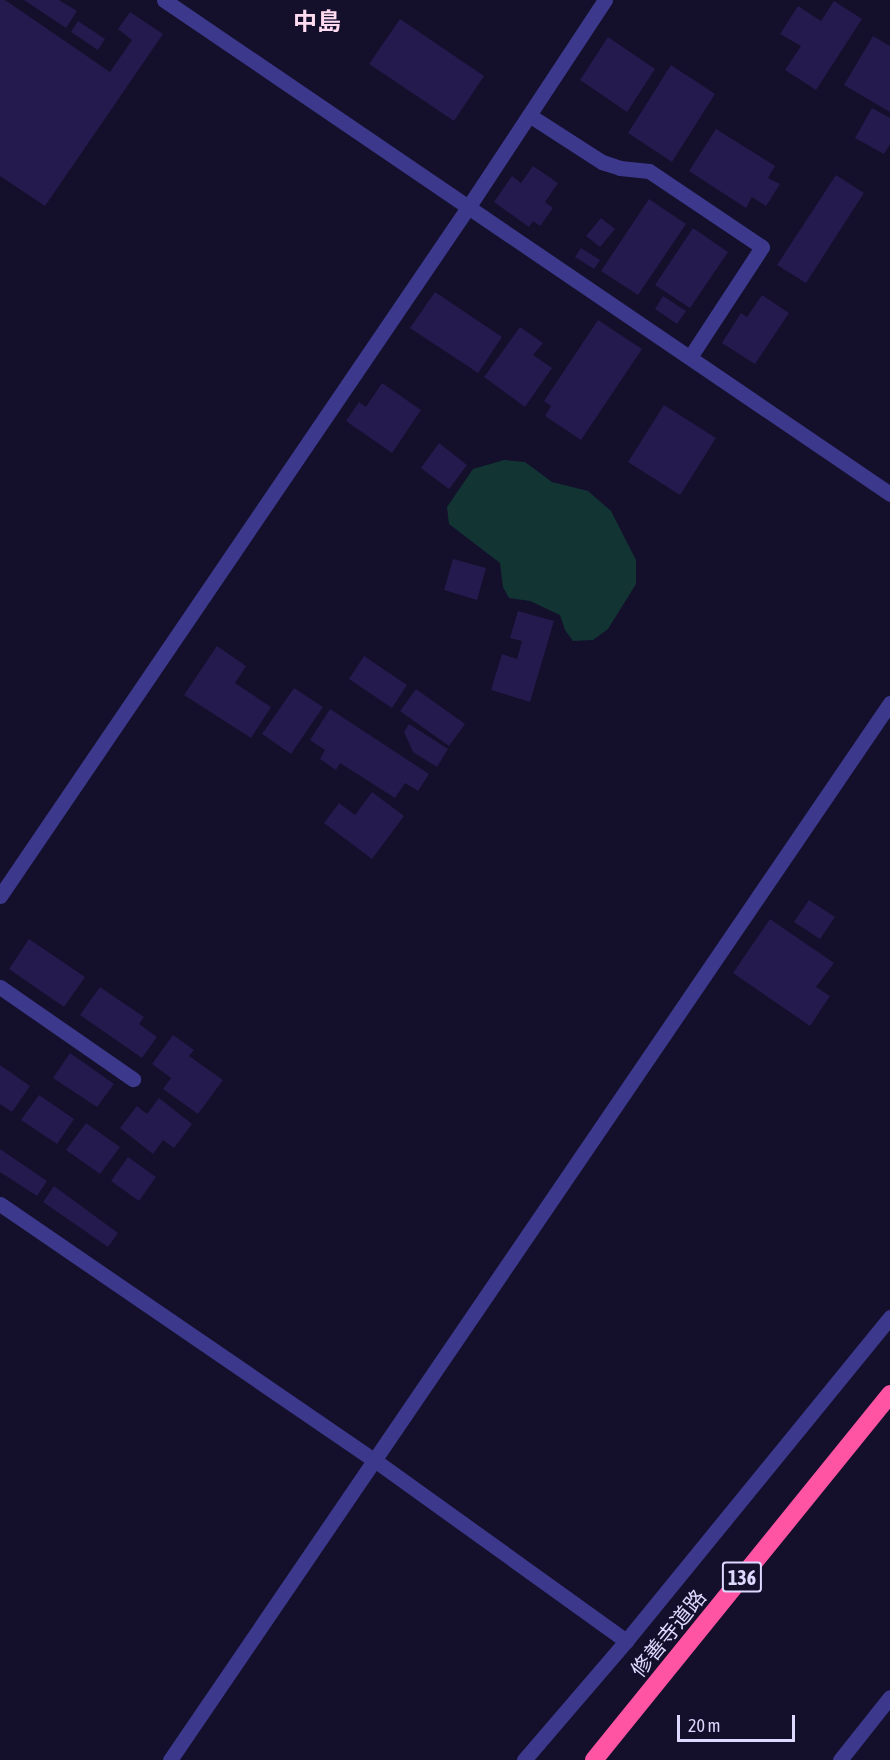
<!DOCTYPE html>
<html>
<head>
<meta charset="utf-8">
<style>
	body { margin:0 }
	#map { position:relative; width:890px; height:1760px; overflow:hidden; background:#140f2b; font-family:"Asap Condensed","Noto Sans JP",sans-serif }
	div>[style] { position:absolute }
	.green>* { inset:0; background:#123534 }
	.building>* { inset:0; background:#251a4d }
	.service>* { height:15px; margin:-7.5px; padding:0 7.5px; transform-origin:7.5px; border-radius:7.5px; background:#3c388c }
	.minor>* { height:15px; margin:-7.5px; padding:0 7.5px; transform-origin:7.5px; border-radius:7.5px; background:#3c388c }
	.tertiary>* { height:15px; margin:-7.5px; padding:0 7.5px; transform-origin:7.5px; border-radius:7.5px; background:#3c388c }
	.motorway>* { height:18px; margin:-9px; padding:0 9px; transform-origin:9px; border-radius:9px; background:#ff54a4 }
	span { translate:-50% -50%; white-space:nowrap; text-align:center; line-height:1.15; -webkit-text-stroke:4.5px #140f2b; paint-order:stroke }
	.shield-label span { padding:2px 4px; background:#140f2b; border:2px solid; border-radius:4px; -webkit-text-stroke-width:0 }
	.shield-label { font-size:20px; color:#ded9ff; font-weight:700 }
	.street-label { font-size:21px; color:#ded9ff }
	.quarter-label { font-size:24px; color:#ffdbf1; font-weight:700 }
	.scale { position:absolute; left:677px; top:1715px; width:118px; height:27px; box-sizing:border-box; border:3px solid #ded9ff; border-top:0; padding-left:8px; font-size:18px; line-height:21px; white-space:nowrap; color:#ded9ff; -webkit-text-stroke:4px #140f2b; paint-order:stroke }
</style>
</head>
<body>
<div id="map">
	<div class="green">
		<i style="clip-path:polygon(504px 460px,525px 462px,552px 482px,588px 491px,611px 511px,636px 560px,636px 584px,608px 629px,593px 640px,573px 641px,565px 630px,560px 615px,530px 601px,509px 598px,503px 587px,500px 563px,449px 524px,447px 507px,473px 469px)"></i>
	</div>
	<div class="building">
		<i style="clip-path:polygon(0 0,5px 0,110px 72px,132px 40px,118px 29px,130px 12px,163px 34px,45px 206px,0 176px)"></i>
		<i style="clip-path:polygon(24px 0,59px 0,77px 11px,66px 28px)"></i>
		<i style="clip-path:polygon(834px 1px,862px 19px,816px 90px,785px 70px,801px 46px,780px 34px,798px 6px,821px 21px)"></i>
		<i style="clip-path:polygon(400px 19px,484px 76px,454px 121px,369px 64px)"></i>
		<i style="clip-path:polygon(78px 21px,105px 39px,98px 50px,71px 32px)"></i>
		<i style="clip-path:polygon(873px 36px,890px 46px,890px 112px,844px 85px)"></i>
		<i style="clip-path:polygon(608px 37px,655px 69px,627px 112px,580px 80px)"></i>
		<i style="clip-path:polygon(671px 65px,715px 94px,672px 162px,628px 133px)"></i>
		<i style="clip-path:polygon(872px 108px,890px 118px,890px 144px,884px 154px,855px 138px)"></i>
		<i style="clip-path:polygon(716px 129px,775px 166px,768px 178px,780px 184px,766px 206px,752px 197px,746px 208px,689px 171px)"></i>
		<i style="clip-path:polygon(533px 166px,558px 183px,545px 202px,553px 208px,540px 226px,533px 221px,529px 227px,494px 202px,512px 176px,521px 183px)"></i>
		<i style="clip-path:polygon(836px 175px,864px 193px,806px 283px,777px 265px)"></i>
		<i style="clip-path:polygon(649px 199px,686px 224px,638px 295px,601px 271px)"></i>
		<i style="clip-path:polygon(601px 218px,615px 229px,600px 247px,586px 236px)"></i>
		<i style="clip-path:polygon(693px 228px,728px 252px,690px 308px,655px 285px)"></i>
		<i style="clip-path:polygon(581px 248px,600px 260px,594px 269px,575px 257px)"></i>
		<i style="clip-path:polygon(435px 292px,502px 337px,478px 373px,410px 328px)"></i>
		<i style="clip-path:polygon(762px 295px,789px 313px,755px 364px,722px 343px,741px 313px,747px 317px)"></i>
		<i style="clip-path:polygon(663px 296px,686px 311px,677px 324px,655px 309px)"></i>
		<i style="clip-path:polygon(598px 320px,642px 349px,581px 440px,545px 416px,551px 406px,544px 401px)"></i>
		<i style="clip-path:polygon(520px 327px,543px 343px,533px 355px,552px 368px,525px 407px,484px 377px)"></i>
		<i style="clip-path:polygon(382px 383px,421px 410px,392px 453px,346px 421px,359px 402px,366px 407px)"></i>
		<i style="clip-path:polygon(664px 405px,716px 438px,680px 495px,628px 462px)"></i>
		<i style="clip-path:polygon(439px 443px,467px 465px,449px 489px,421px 468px)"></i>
		<i style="clip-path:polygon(453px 559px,486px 568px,477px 600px,444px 590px)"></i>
		<i style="clip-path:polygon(518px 611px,554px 621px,530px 702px,491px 690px,502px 654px,517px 659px,522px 641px,510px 638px)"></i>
		<i style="clip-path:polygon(217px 646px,246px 666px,235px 683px,271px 707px,251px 738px,184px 695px)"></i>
		<i style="clip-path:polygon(364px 656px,407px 685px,392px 708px,349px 679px)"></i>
		<i style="clip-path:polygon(294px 688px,323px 707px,291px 754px,262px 734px)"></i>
		<i style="clip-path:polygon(416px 689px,465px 724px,449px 746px,400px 711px)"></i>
		<i style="clip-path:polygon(330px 709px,429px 774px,418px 791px,405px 783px,395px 798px,340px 763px,336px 770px,320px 759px,325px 750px,310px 740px)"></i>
		<i style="clip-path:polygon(409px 724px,448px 749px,437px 767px,413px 752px,404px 732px)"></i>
		<i style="clip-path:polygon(372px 792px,404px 816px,372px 859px,324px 823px,339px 803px,355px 815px)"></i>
		<i style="clip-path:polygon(809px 900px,835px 917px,820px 939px,794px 922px)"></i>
		<i style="clip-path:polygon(770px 919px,834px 963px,816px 987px,830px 996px,810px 1026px,733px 973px)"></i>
		<i style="clip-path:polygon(29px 939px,85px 977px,64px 1007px,9px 969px)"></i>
		<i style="clip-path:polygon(100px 987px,144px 1017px,139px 1024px,157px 1037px,142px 1058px,80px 1015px)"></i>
		<i style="clip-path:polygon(173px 1035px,194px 1050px,189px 1056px,223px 1080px,198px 1114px,163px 1089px,171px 1078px,152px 1064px)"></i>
		<i style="clip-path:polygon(70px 1053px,114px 1084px,97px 1107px,53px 1078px)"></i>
		<i style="clip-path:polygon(0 1065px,30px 1086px,12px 1112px,0 1104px)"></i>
		<i style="clip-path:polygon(39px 1095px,74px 1119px,57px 1144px,21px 1120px)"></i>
		<i style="clip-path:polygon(159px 1098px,192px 1124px,174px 1148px,163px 1140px,153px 1154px,120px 1128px,137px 1106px,147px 1114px)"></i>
		<i style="clip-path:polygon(86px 1123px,120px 1147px,100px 1174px,66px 1150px)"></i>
		<i style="clip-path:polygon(0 1149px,47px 1181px,37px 1196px,0 1172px)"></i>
		<i style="clip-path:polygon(128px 1157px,156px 1177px,139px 1201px,111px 1181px)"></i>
		<i style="clip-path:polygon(54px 1186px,118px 1233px,108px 1247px,43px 1202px)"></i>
	</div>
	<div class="service">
		<i style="left:0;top:987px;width:162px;rotate:34.7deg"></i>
		<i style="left:840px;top:1760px;width:80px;rotate:-51.6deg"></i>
	</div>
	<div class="minor">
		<i style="left:164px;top:0;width:878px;rotate:34.23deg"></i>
		<i style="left:529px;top:115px;width:87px;rotate:32.8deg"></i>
		<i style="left:602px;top:162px;width:19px;rotate:18deg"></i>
		<i style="left:620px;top:168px;width:29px;rotate:6deg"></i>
		<i style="left:649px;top:171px;width:136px;rotate:33.9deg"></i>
		<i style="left:762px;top:247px;width:131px;rotate:123.2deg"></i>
		<i style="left:469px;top:206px;width:247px;rotate:-56.6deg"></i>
		<i style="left:0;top:1204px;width:452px;rotate:34.4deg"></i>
		<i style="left:373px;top:1459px;width:312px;rotate:35.7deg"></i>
		<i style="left:170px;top:1760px;width:1279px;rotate:-55.74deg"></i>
		<i style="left:524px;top:1760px;width:157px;rotate:-49.4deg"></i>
		<i style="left:626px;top:1641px;width:418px;rotate:-50.8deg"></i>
	</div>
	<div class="tertiary">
		<i style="left:0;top:896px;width:834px;rotate:-55.8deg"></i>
	</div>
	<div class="motorway">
		<i style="left:594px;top:1760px;width:471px;rotate:-51deg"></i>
	</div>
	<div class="shield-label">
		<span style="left:742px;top:1577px">136</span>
	</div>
	<div class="street-label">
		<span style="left:668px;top:1633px;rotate:-51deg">修善寺道路</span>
	</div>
	<div class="quarter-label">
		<span style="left:317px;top:22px">中島</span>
	</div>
	<div class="scale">20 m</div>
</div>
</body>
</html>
